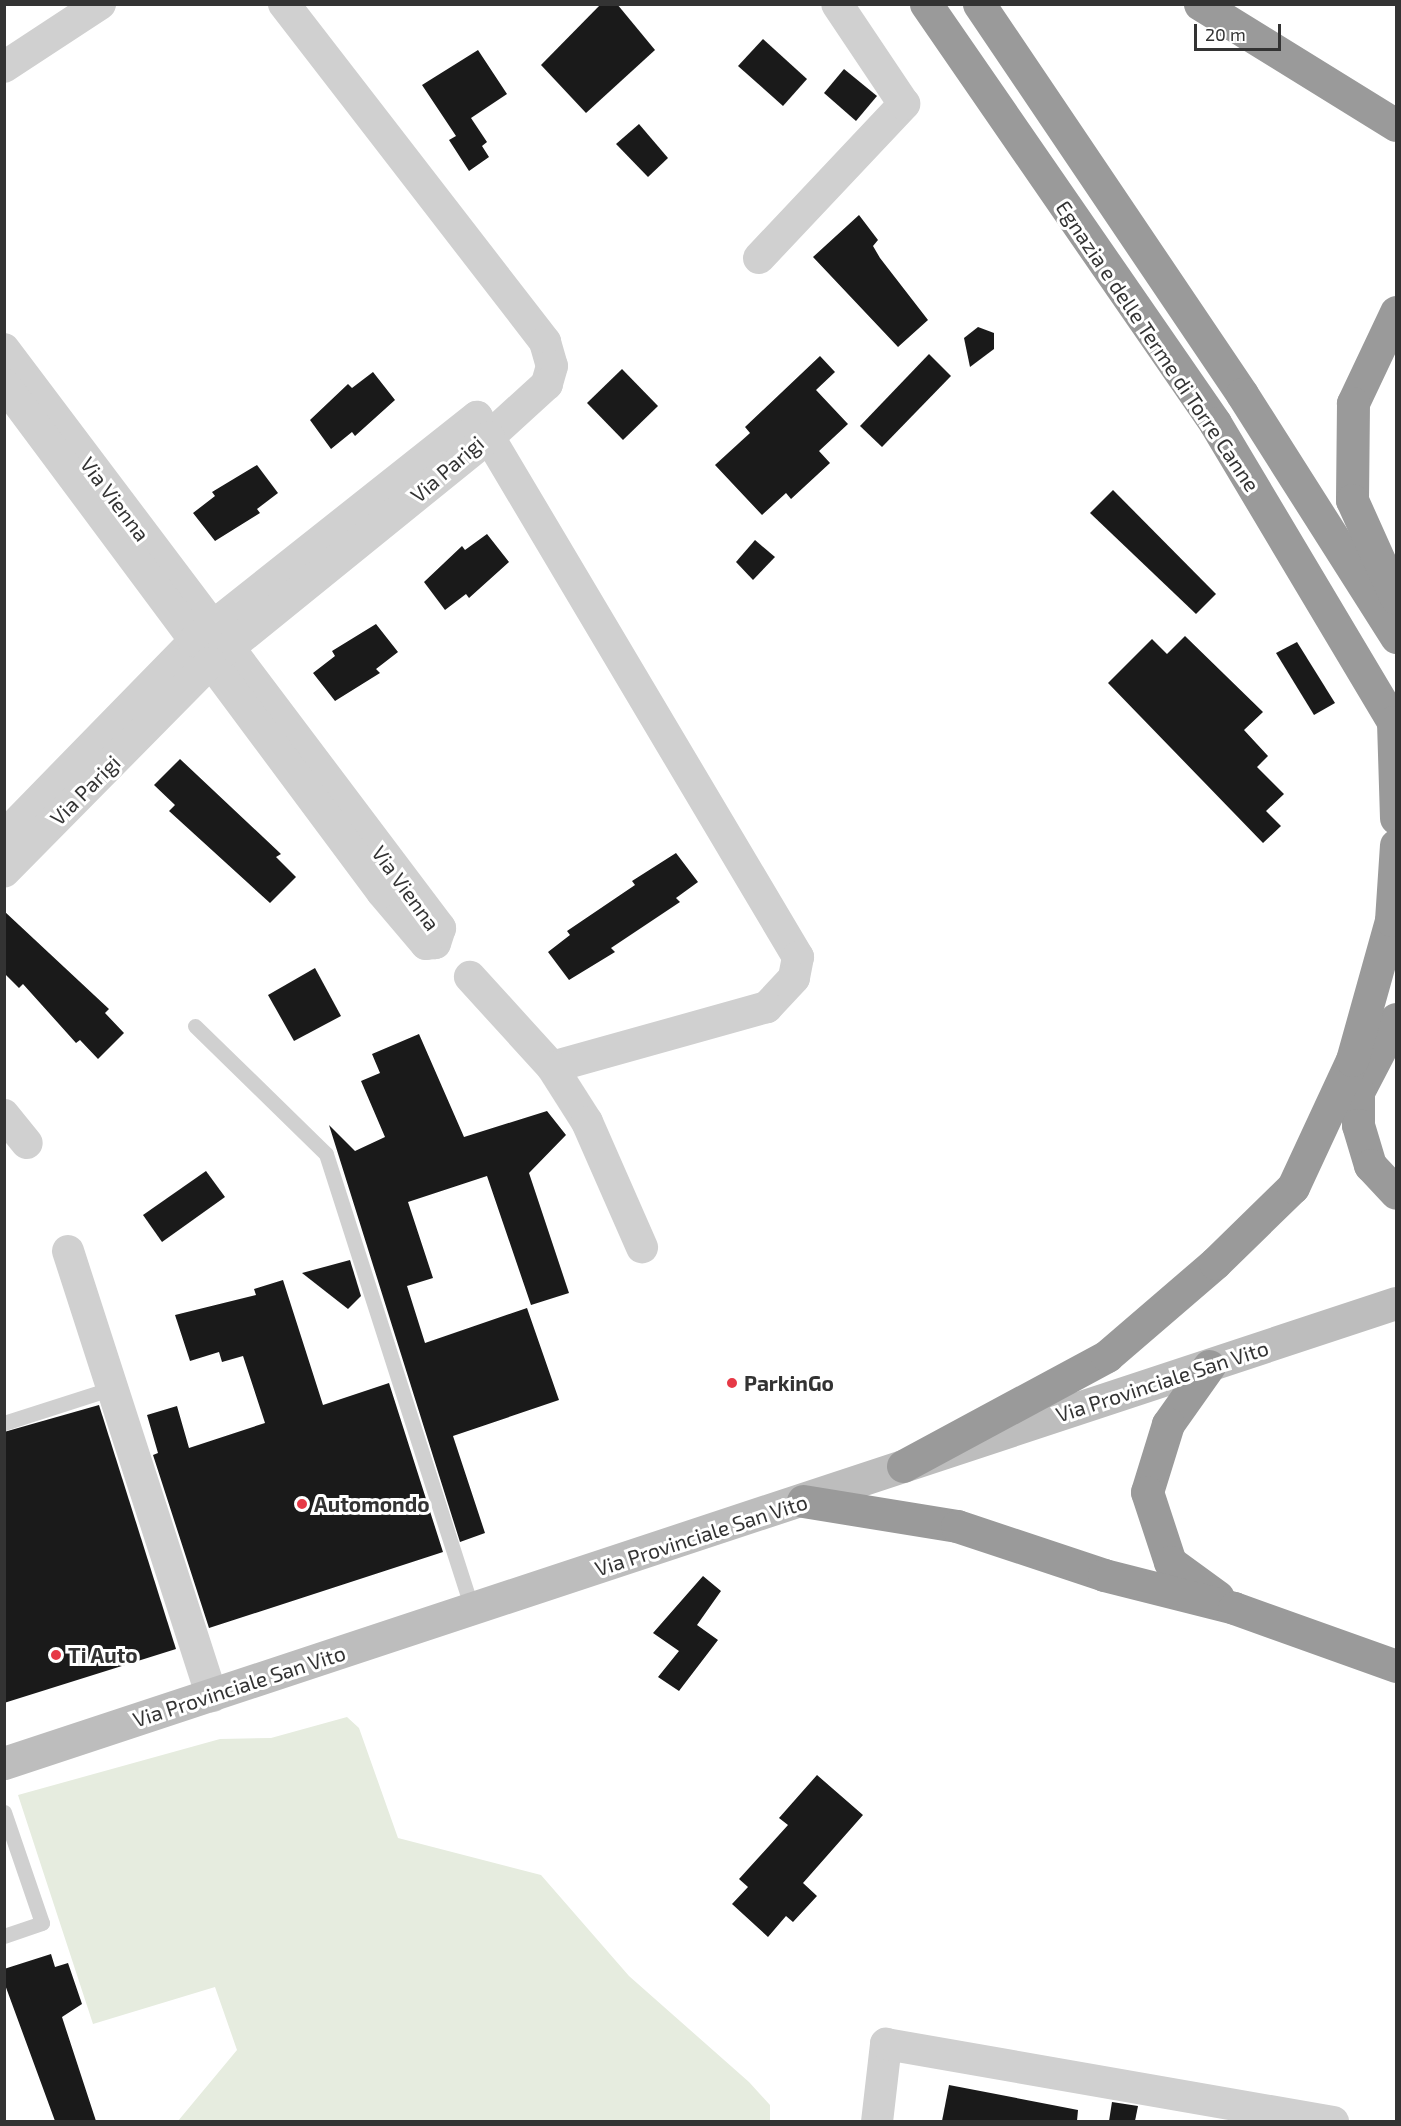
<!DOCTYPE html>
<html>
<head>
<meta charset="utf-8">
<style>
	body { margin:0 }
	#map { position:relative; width:1401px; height:2126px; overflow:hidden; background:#fff; font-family:"Exo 2",sans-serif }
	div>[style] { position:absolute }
	.green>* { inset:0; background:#e6ecdf }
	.building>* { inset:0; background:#1a1a1a }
	.lane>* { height:15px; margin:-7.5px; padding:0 7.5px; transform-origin:7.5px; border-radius:7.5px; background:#d0d0d0 }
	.street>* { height:32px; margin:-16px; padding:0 16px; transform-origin:16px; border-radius:16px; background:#d0d0d0 }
	.secondary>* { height:33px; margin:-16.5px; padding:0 16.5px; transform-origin:16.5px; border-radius:16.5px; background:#bdbdbd }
	.highway>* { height:33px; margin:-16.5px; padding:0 16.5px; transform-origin:16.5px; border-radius:16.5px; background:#9a9a9a }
	.dots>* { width:16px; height:16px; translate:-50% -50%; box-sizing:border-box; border:3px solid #fff; border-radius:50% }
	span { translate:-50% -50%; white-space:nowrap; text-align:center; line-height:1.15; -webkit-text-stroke:6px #fff; paint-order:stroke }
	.street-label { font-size:21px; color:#333 }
	.poi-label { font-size:21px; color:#333; font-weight:700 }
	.left { translate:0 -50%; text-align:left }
	.frame { position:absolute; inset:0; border:6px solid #333; pointer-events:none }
	.scale { position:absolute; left:1194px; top:24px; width:87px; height:27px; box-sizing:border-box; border:3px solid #333; border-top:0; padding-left:8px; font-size:18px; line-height:21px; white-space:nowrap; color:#333; -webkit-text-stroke:4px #fff; paint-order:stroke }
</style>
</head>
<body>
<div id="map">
	<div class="green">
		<i style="clip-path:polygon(347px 1717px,359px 1728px,398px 1838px,541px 1875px,629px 1976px,749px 2082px,770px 2105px,770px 2121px,178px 2121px,237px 2050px,215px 1987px,93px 2024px,18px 1795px,220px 1739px,271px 1738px)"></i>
	</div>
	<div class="building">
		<i style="clip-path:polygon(601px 4px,617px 4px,655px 50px,586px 113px,541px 65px)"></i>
		<i style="clip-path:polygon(763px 39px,807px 79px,783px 106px,738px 66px)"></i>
		<i style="clip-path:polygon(478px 50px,507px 94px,471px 118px,487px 142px,482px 146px,489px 157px,469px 171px,449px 140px,456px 136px,422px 85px)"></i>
		<i style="clip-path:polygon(844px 69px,877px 96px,856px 121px,824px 93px)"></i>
		<i style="clip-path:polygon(639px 124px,668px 158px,648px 177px,616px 144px)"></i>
		<i style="clip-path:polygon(859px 215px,878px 240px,873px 246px,880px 258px,928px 320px,898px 347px,813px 257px)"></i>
		<i style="clip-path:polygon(978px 327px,994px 333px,994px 349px,970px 367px,964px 338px)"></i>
		<i style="clip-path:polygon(929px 354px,951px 376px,882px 447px,860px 426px)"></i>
		<i style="clip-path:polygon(820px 356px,835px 372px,816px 390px,848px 424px,819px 451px,830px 463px,791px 499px,786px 493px,762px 515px,715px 465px,750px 433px,745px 427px)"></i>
		<i style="clip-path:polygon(622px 369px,658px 406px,623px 440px,587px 403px)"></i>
		<i style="clip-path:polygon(373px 372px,395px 400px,355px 436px,352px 432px,331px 449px,310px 420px,348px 384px,352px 388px)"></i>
		<i style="clip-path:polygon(257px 465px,278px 493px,257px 509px,260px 513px,215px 541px,193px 513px,215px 496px,212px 492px)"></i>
		<i style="clip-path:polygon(1113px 490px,1216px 594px,1196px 614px,1090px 513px)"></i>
		<i style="clip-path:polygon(487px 534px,509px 562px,469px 598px,466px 594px,445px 610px,424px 582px,462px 546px,465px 550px)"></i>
		<i style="clip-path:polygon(755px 540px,775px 557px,753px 580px,736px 562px)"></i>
		<i style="clip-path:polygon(376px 624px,398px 652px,376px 669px,380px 673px,335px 701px,313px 673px,335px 656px,332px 651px)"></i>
		<i style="clip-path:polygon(1185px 636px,1263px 712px,1244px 730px,1268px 756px,1257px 767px,1284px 794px,1266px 811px,1281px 826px,1263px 843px,1108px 683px,1152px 639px,1167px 654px)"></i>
		<i style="clip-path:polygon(1297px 642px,1335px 703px,1314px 715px,1276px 653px)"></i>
		<i style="clip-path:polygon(180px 759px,281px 854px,276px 857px,296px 877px,270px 903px,169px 811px,175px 805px,154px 785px)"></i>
		<i style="clip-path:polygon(676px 853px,698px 882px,676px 898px,680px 902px,611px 948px,615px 952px,569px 980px,548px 952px,570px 935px,567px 931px,635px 885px,632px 881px)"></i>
		<i style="clip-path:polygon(4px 911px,109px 1009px,105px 1013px,124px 1033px,98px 1059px,80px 1040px,76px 1043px,23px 984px,19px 988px,4px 973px)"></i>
		<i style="clip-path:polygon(315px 968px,341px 1016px,294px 1041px,268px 995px)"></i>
		<i style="clip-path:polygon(419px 1034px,464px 1137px,547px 1111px,566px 1135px,529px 1173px,569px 1293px,531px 1305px,487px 1176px,408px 1202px,433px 1278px,407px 1286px,425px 1343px,527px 1308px,559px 1400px,453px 1436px,485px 1533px,460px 1542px,329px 1125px,355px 1151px,385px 1137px,361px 1081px,380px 1073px,372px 1054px)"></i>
		<i style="clip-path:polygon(206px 1171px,225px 1197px,162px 1242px,143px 1215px)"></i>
		<i style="clip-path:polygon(350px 1260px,361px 1296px,348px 1309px,302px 1273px)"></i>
		<i style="clip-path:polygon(283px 1280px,323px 1405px,389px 1383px,443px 1552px,209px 1628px,153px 1455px,158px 1453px,147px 1415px,177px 1406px,189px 1448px,265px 1423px,243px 1356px,222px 1362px,219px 1352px,190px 1361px,175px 1315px,256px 1295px,254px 1289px)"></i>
		<i style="clip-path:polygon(99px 1405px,176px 1649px,4px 1703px,4px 1432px)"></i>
		<i style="clip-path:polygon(703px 1576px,721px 1591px,697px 1625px,718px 1640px,679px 1691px,658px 1677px,679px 1651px,653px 1633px)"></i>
		<i style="clip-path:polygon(817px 1775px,863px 1815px,803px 1883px,817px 1896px,793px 1922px,786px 1916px,768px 1937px,732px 1904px,748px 1887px,739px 1879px,788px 1825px,779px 1818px)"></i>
		<i style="clip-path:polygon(51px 1954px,55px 1967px,68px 1963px,82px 2004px,62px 2017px,96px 2121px,55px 2121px,4px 1982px,4px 1969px)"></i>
		<i style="clip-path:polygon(949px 2085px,1078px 2110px,1077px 2121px,942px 2121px)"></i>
		<i style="clip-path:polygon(1112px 2102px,1138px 2106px,1135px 2121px,1109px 2121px)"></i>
	</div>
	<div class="lane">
		<i style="left:195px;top:1026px;width:183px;rotate:44.3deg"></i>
		<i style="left:326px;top:1154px;width:479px;rotate:72.2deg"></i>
		<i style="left:4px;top:1423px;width:114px;rotate:-17.8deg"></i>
		<i style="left:4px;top:1812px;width:117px;rotate:71.1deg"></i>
		<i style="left:42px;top:1923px;width:40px;rotate:161.1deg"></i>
	</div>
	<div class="street">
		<i style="left:284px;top:4px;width:427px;rotate:52.3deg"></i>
		<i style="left:545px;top:342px;width:25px;rotate:74deg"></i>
		<i style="left:552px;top:366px;width:19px;rotate:106deg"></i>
		<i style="left:547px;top:384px;width:79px;rotate:137.6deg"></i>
		<i style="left:489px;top:437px;width:605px;rotate:59.28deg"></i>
		<i style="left:798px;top:957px;width:21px;rotate:101deg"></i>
		<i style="left:794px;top:978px;width:40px;rotate:133deg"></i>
		<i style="left:767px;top:1007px;width:223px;rotate:164.4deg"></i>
		<i style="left:552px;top:1067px;width:122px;rotate:-132.3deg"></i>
		<i style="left:4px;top:67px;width:115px;rotate:-33.3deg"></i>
		<i style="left:759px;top:258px;width:212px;rotate:-46.7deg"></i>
		<i style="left:904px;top:104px;width:120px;rotate:-123.8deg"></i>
		<i style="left:4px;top:349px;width:725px;rotate:53.02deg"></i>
		<i style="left:440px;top:928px;width:16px;rotate:108deg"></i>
		<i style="left:435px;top:943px;width:9px;rotate:174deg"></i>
		<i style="left:426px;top:944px;width:68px;rotate:-130.2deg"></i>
		<i style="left:382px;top:892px;width:633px;rotate:-126.65deg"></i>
		<i style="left:4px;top:836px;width:272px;rotate:-45.7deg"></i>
		<i style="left:194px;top:641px;width:361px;rotate:-38.4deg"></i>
		<i style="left:477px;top:417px;width:23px;rotate:59deg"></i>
		<i style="left:489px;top:437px;width:359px;rotate:141deg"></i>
		<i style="left:210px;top:663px;width:293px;rotate:134.6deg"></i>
		<i style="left:552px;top:1067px;width:65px;rotate:57.5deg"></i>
		<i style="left:587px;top:1122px;width:137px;rotate:66.3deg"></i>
		<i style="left:4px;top:1115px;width:36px;rotate:51deg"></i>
		<i style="left:68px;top:1251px;width:468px;rotate:72.1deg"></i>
		<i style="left:877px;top:2122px;width:79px;rotate:-83.4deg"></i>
		<i style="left:886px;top:2044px;width:454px;rotate:9.9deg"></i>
	</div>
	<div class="secondary">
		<i style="left:4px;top:1763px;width:1466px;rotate:-18.29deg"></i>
	</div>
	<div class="highway">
		<i style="left:926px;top:4px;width:509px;rotate:55.4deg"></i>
		<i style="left:1215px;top:423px;width:354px;rotate:59.2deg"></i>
		<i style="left:979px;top:4px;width:470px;rotate:56deg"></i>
		<i style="left:1242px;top:394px;width:288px;rotate:57.6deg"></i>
		<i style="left:1200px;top:4px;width:230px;rotate:31.7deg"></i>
		<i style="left:1396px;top:312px;width:101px;rotate:115.3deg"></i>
		<i style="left:1353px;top:403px;width:97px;rotate:90.6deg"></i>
		<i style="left:1352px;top:500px;width:107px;rotate:65.8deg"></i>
		<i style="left:1393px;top:722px;width:96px;rotate:88.2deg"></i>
		<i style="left:1396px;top:1019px;width:82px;rotate:117.5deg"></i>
		<i style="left:1358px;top:1092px;width:33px;rotate:90deg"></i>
		<i style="left:1358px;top:1125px;width:42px;rotate:73.3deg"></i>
		<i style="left:1370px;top:1165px;width:38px;rotate:47deg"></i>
		<i style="left:1209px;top:1366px;width:71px;rotate:125.3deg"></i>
		<i style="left:1168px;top:1424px;width:71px;rotate:107.2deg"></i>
		<i style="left:1147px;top:1492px;width:74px;rotate:71.8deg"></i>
		<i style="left:1170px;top:1562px;width:59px;rotate:36.1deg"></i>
		<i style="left:903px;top:1466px;width:232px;rotate:-28.3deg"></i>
		<i style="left:1107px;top:1356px;width:143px;rotate:-40.7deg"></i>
		<i style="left:1215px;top:1263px;width:109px;rotate:-44.3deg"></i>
		<i style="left:1293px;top:1187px;width:140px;rotate:-65.1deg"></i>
		<i style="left:1352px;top:1060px;width:145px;rotate:-74.4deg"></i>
		<i style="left:1391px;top:920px;width:75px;rotate:-86.2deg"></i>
		<i style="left:803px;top:1501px;width:156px;rotate:9.2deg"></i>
		<i style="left:957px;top:1526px;width:155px;rotate:18.4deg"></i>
		<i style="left:1104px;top:1575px;width:134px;rotate:14.2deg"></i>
		<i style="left:1234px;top:1608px;width:172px;rotate:19.7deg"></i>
	</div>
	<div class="dots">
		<i style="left:732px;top:1383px;background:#e63946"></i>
		<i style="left:302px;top:1504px;background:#e63946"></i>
		<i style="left:56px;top:1655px;background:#e63946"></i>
	</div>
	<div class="street-label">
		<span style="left:1158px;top:346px;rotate:56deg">Egnazia e delle Terme di Torre Canne</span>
		<span style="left:447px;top:469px;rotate:-41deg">Via Parigi</span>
		<span style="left:115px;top:499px;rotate:53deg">Via Vienna</span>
		<span style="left:85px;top:790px;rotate:-45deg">Via Parigi</span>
		<span style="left:406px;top:888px;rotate:54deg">Via Vienna</span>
		<span style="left:1162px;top:1381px;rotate:-18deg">Via Provinciale San Vito</span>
		<span style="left:701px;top:1535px;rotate:-18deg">Via Provinciale San Vito</span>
		<span style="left:239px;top:1686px;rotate:-18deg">Via Provinciale San Vito</span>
	</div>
	<div class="poi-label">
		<span class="left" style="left:744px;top:1383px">ParkinGo</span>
		<span class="left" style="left:314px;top:1504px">Automondo</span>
		<span class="left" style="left:68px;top:1655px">Ti Auto</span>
	</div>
	<div class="frame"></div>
	<div class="scale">20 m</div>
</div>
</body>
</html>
